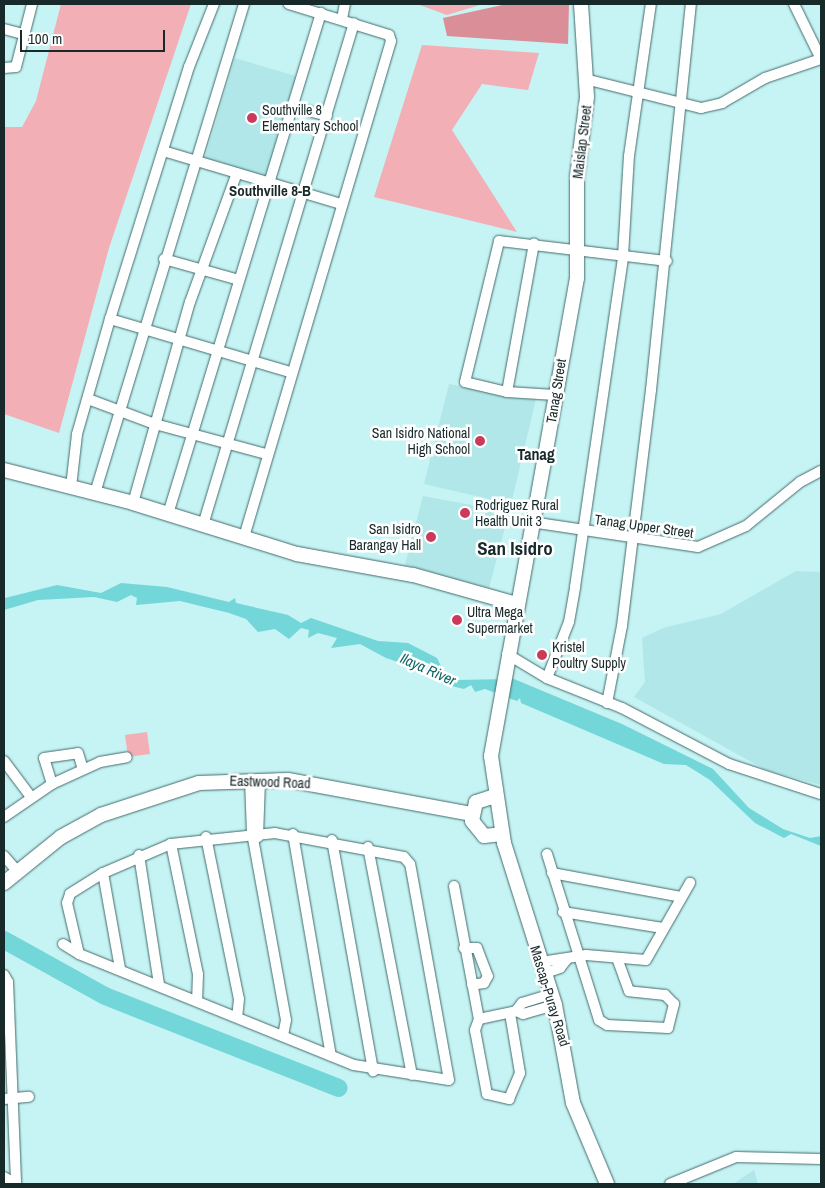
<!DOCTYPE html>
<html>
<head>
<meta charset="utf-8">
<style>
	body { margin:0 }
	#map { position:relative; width:825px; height:1188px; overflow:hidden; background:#c6f3f3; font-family:"Archivo Narrow",sans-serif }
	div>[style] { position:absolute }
	.built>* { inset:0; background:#b1e7e8 }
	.green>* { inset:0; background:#f3afb6 }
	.forest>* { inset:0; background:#da8e97 }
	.water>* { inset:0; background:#73d6d8 }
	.river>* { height:18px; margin:-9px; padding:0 9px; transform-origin:9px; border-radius:9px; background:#73d6d8 }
	.roads { filter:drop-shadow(0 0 1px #436b6c) drop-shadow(0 0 1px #436b6c) }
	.street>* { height:10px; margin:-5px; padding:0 5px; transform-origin:5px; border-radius:5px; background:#fff }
	.secondary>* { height:14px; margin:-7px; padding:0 7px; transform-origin:7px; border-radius:7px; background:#fff }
	.dots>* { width:14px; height:14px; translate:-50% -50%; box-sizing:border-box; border:2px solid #fff; border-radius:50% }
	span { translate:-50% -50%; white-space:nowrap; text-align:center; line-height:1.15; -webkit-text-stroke:5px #fff; paint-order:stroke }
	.poi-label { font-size:14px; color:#18292a }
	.left { translate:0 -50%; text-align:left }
	.right { translate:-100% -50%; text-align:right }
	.street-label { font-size:14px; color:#18292a }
	.neighbourhood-label { font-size:15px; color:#18292a; font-weight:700 }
	.water-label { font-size:15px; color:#106466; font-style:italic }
	.quarter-label { font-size:16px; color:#18292a; font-weight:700 }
	.district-label { font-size:19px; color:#18292a; font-weight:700 }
	.frame { position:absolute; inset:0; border:5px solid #18292a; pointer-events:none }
	.scale { position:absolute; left:20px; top:30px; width:145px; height:22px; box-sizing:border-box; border:2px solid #18292a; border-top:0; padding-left:6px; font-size:15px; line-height:18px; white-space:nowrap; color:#18292a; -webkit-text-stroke:4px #fff; paint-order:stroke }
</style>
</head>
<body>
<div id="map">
	<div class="built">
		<i style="clip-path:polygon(235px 58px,299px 77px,270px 178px,205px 158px)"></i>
		<i style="clip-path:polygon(449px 384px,536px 399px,511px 504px,424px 484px)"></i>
		<i style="clip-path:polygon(423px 496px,509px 512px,489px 588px,405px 565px)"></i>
		<i style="clip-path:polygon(796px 571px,821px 572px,821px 785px,766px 770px,634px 697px,645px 682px,642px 638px,663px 628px,721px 614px)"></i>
		<i style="clip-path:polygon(754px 1170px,758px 1184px,733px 1184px)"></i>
	</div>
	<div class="green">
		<i style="clip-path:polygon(61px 4px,191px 4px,109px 248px,59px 433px,4px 414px,4px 127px,22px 127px,36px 101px)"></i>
		<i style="clip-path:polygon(417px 4px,483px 4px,447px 15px)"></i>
		<i style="clip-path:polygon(422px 45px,539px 53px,528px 90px,482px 84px,452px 130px,517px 232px,374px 197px)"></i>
		<i style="clip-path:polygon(147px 732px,150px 754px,128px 757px,125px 735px)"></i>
	</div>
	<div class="forest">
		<i style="clip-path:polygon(507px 4px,569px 4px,568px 44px,447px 36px,443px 18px)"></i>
	</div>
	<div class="water">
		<i style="clip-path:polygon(121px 583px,167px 587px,229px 602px,235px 598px,236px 603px,288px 615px,301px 623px,311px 618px,378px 641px,408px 643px,437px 658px,444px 672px,455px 680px,514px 679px,622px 724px,713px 769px,749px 808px,783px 829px,810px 838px,821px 836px,821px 846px,791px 834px,784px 838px,755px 823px,710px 780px,686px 765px,664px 764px,521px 703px,520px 698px,517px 701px,485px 689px,475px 692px,471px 685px,464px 689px,443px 684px,434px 674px,386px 658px,360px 644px,331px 648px,337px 638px,318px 633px,308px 638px,309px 630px,301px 628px,289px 639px,275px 629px,258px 632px,246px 619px,229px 613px,180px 601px,136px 605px,137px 598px,131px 595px,117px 602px,94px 597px,38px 600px,4px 610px,5px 598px,57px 585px,101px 593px)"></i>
	</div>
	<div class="river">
		<i style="left:4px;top:940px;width:115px;rotate:29deg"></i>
		<i style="left:105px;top:996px;width:251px;rotate:21.5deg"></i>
	</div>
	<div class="roads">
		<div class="street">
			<i style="left:794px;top:4px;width:61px;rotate:63.9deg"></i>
			<i style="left:342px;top:19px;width:15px;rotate:-79deg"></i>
			<i style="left:4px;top:29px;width:20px;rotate:15deg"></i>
			<i style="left:4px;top:68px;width:12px;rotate:-5deg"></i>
			<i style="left:16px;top:67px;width:65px;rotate:-75.7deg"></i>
			<i style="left:585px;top:79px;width:120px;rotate:14deg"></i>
			<i style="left:701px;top:108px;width:22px;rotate:-13deg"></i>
			<i style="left:722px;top:103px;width:50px;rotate:-30.2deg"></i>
			<i style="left:765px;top:78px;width:59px;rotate:-18.7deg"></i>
			<i style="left:292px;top:107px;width:36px;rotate:14deg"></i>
			<i style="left:163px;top:151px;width:186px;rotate:16.6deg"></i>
			<i style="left:164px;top:259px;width:78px;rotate:15.6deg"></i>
			<i style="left:110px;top:319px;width:188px;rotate:16.4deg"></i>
			<i style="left:507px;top:392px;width:151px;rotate:-79.7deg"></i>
			<i style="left:555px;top:395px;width:48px;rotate:-176.4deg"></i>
			<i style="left:507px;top:392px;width:43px;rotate:-166.6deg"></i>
			<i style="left:465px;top:382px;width:145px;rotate:-76.4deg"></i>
			<i style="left:499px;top:241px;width:169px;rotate:6.8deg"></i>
			<i style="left:88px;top:399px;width:72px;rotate:20.5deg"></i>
			<i style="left:155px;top:424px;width:115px;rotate:15.1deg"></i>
			<i style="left:71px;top:487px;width:53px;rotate:-83.5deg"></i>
			<i style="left:77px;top:434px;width:120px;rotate:-74deg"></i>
			<i style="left:110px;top:319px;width:264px;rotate:-72.6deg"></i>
			<i style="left:189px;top:67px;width:68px;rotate:-68.4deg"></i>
			<i style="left:95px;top:493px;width:511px;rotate:-73.05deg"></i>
			<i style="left:133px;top:503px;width:209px;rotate:-74.2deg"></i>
			<i style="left:190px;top:302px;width:137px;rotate:-70deg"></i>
			<i style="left:168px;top:514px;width:524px;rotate:-73.02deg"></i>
			<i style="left:531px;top:522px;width:169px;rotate:8.5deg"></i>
			<i style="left:698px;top:547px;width:52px;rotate:-23.6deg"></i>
			<i style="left:746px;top:526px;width:70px;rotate:-39.2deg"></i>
			<i style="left:800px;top:482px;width:24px;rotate:-28deg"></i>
			<i style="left:203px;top:525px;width:524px;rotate:-73.26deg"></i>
			<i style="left:244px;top:537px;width:517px;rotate:-73.49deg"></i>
			<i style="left:391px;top:41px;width:6px;rotate:-108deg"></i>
			<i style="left:389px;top:35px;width:105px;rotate:-162.8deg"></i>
			<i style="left:507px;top:654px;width:47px;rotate:31deg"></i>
			<i style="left:547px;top:678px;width:81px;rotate:21.8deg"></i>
			<i style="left:622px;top:708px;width:121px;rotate:27.6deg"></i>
			<i style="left:729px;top:764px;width:97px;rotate:18.1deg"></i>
			<i style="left:547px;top:678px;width:60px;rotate:-68.6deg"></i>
			<i style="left:569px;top:622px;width:36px;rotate:-80deg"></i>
			<i style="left:575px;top:587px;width:334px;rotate:-81.7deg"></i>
			<i style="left:623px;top:256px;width:100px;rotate:-86.6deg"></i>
			<i style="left:629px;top:156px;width:154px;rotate:-81.8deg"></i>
			<i style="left:607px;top:703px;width:78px;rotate:-79deg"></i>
			<i style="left:622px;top:626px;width:238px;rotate:-83deg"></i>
			<i style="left:651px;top:390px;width:388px;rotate:-84.1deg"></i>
			<i style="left:4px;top:761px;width:45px;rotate:53.1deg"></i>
			<i style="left:250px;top:779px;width:54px;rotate:87.9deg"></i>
			<i style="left:252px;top:833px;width:190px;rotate:79.7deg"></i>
			<i style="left:286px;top:1020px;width:16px;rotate:101deg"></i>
			<i style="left:52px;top:784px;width:27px;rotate:-107deg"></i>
			<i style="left:44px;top:758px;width:34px;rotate:-8deg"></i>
			<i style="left:78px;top:753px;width:17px;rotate:73deg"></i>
			<i style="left:4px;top:817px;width:58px;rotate:-34.5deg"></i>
			<i style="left:52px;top:784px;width:53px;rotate:-24.6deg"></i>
			<i style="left:100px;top:762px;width:27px;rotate:-10deg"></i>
			<i style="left:293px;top:834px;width:225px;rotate:80.3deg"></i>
			<i style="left:206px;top:837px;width:165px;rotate:78.5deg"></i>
			<i style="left:239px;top:999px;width:18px;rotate:96deg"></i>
			<i style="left:258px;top:837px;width:58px;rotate:-88deg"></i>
			<i style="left:332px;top:840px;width:235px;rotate:79.9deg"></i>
			<i style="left:171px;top:844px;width:133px;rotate:78.3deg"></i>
			<i style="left:198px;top:974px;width:27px;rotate:92deg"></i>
			<i style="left:368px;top:847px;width:232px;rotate:79.1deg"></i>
			<i style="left:547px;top:854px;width:174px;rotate:72.6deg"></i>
			<i style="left:599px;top:1020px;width:9px;rotate:32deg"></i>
			<i style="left:607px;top:1025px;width:61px;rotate:2.8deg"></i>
			<i style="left:668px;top:1028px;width:25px;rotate:-76deg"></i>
			<i style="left:674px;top:1004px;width:13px;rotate:-135deg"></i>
			<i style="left:665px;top:995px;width:36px;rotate:-174deg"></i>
			<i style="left:629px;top:991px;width:35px;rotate:-110deg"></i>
			<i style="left:139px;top:855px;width:131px;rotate:81.2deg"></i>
			<i style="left:4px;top:856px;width:20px;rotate:49deg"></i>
			<i style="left:103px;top:873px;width:97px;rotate:79.9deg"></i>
			<i style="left:552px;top:873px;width:131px;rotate:10.5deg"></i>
			<i style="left:454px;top:886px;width:135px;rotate:79.4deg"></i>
			<i style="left:479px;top:1019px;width:38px;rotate:-12deg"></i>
			<i style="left:516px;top:1011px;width:10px;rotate:-53deg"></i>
			<i style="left:522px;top:1003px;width:31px;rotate:-17deg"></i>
			<i style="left:563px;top:912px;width:101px;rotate:9.1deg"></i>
			<i style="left:63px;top:944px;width:19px;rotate:32deg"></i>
			<i style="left:79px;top:954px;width:297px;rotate:22deg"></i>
			<i style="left:354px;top:1065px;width:96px;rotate:9deg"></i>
			<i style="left:449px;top:1080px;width:219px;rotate:-100.2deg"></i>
			<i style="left:410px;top:864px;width:9px;rotate:-131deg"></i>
			<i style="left:404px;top:857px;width:131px;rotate:-169.5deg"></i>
			<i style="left:275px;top:833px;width:105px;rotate:174deg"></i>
			<i style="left:171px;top:844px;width:74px;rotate:156.9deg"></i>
			<i style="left:103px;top:873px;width:39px;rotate:148deg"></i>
			<i style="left:70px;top:894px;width:9px;rotate:108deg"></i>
			<i style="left:67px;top:903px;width:52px;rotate:76.8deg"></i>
			<i style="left:464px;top:948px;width:13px"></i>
			<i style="left:477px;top:948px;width:30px;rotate:69deg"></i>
			<i style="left:488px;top:976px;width:8px;rotate:120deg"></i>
			<i style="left:484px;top:983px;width:12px;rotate:171deg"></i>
			<i style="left:541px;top:962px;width:46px;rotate:-8.8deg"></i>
			<i style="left:586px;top:955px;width:60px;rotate:4.8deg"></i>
			<i style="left:646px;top:960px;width:89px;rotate:-60.3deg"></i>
			<i style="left:545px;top:973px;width:16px;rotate:-18deg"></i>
			<i style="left:560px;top:968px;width:11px;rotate:-52deg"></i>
			<i style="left:4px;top:975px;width:8px;rotate:60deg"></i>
			<i style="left:8px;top:982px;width:202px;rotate:87.7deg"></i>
			<i style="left:516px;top:1011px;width:8px;rotate:23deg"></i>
			<i style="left:523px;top:1014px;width:33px;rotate:-16deg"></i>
			<i style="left:479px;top:1019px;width:12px;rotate:110deg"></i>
			<i style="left:475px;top:1030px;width:65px;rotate:79.4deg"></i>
			<i style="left:487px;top:1094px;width:23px;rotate:13deg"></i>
			<i style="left:509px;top:1099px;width:28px;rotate:-67deg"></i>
			<i style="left:520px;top:1073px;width:61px;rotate:-99.5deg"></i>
			<i style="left:4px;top:1099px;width:25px;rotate:-5deg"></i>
			<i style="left:4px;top:1177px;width:14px;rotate:30deg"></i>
			<i style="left:670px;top:1184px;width:71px;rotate:-22.2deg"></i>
			<i style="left:736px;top:1157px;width:85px;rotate:1.3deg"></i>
		</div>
		<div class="secondary">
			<i style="left:581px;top:4px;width:93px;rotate:86.3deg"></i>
			<i style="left:587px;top:97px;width:81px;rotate:97.1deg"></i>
			<i style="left:577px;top:177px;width:101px;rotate:90deg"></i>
			<i style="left:577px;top:278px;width:486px;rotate:100.2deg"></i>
			<i style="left:491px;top:756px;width:88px;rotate:81.5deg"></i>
			<i style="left:504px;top:843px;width:170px;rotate:72.5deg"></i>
			<i style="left:555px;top:1005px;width:100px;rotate:79.6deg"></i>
			<i style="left:573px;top:1103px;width:88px;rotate:67.2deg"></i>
			<i style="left:4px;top:470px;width:133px;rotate:14.3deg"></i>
			<i style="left:133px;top:503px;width:172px;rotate:17.3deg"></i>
			<i style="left:297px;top:554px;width:118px;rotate:10.3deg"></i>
			<i style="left:413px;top:575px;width:107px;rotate:15.7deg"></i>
			<i style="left:495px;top:796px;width:20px;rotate:162deg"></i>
			<i style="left:476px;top:802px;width:19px;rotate:102deg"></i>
			<i style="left:472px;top:821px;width:19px;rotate:51deg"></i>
			<i style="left:484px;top:836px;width:18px;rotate:-6deg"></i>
			<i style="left:4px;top:883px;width:73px;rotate:-38.9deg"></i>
			<i style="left:61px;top:837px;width:46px;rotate:-28.8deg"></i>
			<i style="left:101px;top:815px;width:103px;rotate:-18.1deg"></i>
			<i style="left:199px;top:783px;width:89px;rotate:-1.9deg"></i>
			<i style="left:288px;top:780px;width:186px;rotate:10.5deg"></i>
		</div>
	</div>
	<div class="dots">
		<i style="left:252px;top:118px;background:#ca3b5b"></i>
		<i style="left:480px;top:441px;background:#ca3b5b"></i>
		<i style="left:465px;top:513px;background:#ca3b5b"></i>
		<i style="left:431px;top:537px;background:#ca3b5b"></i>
		<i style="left:457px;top:620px;background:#ca3b5b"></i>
		<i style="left:542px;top:655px;background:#ca3b5b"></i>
	</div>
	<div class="poi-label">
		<span class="left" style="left:262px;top:118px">Southville 8<br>Elementary School</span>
		<span class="right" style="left:470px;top:441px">San Isidro National<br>High School</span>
		<span class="left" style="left:475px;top:513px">Rodriguez Rural<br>Health Unit 3</span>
		<span class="right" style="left:421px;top:537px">San Isidro<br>Barangay Hall</span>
		<span class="left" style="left:467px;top:620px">Ultra Mega<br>Supermarket</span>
		<span class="left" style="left:552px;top:655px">Kristel<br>Poultry Supply</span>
	</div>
	<div class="street-label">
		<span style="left:582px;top:142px;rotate:-83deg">Maislap Street</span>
		<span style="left:556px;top:391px;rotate:-81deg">Tanag Street</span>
		<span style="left:644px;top:526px;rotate:8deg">Tanag Upper Street</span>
		<span style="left:270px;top:782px;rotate:2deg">Eastwood Road</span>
		<span style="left:550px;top:996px;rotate:73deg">Mascap-Puray Road</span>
	</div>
	<div class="neighbourhood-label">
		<span style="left:270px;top:191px">Southville 8-B</span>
	</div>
	<div class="water-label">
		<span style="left:428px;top:669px;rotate:24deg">Ilaya River</span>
	</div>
	<div class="quarter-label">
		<span style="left:536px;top:454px">Tanag</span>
	</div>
	<div class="district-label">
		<span style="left:515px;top:549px">San Isidro</span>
	</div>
	<div class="frame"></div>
	<div class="scale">100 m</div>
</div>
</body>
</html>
